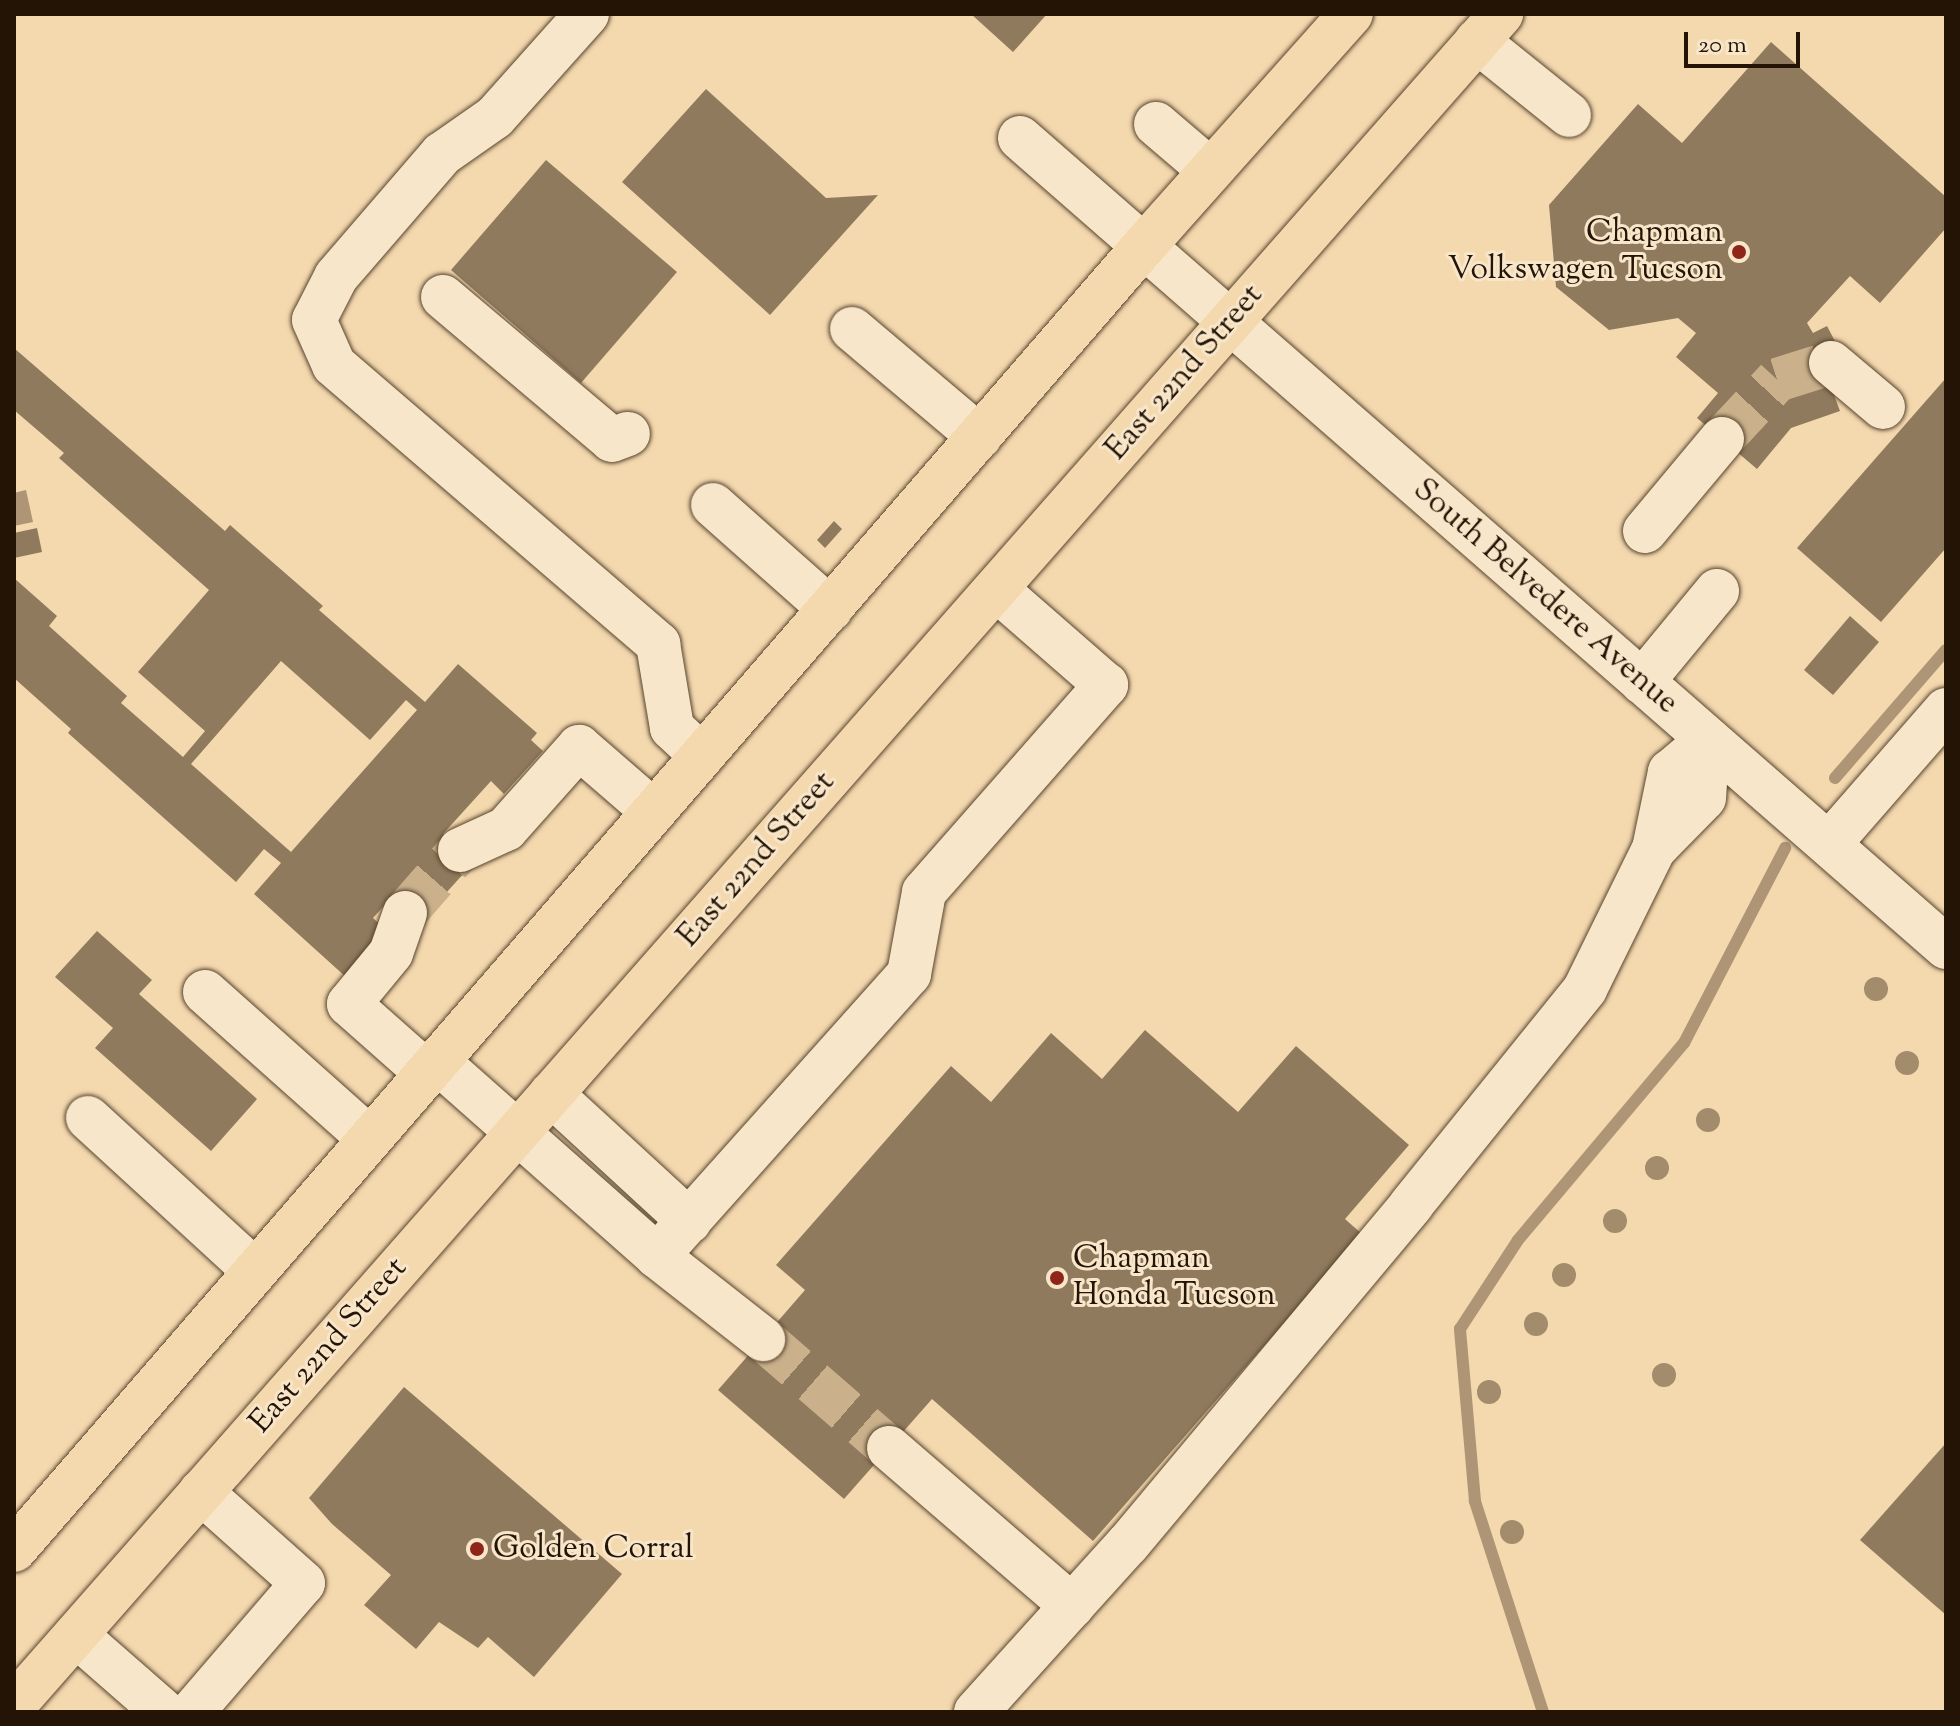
<!DOCTYPE html>
<html>
<head>
<meta charset="utf-8">
<style>
	body { margin:0 }
	#map { position:relative; width:1960px; height:1726px; overflow:hidden; background:#f4d8ae; font-family:"Sorts Mill Goudy",serif }
	div>[style] { position:absolute }
	.water>* { inset:0; background:#ad9575 }
	.stream>* { height:12px; margin:-6px; padding:0 6px; transform-origin:6px; border-radius:6px; background:#ad9575 }
	.building>* { inset:0; background:#907a5d }
	.minor-tunnel>* { height:44px; margin-top:-22px; transform-origin:0; background:repeating-linear-gradient(90deg,#cab18c 0 44px,transparent 0 66px) }
	.roads { filter:drop-shadow(0 0 2px #57452f) drop-shadow(0 0 2px #57452f) }
	.minor>* { height:44px; margin:-22px; padding:0 22px; transform-origin:22px; border-radius:22px; background:#f8e6ca }
	.major>* { height:44px; margin:-22px; padding:0 22px; transform-origin:22px; border-radius:22px; background:#f4d8ae }
	.trees>* { width:24px; height:24px; margin:-12px; border-radius:50%; background:#a38c6c }
	.dots>* { width:22px; height:22px; translate:-50% -50%; box-sizing:border-box; border:4px solid #f8e6ca; border-radius:50% }
	span { translate:-50% -50%; white-space:nowrap; text-align:center; line-height:1.15; -webkit-text-stroke:6px #f8e6ca; paint-order:stroke }
	.poi-label { font-size:32px; color:#231405 }
	.right { translate:-100% -50%; text-align:right }
	.left { translate:0 -50%; text-align:left }
	.street-label { font-size:32px; color:#231405 }
	.frame { position:absolute; inset:0; border:16px solid #231405; pointer-events:none }
	.scale { position:absolute; left:1684px; top:32px; width:116px; height:36px; box-sizing:border-box; border:4px solid #231405; border-top:0; padding-left:10px; font-size:24px; line-height:28px; white-space:nowrap; color:#231405; -webkit-text-stroke:6px #f8e6ca; paint-order:stroke }
</style>
</head>
<body>
<div id="map">
	<div class="water">
		<i style="clip-path:polygon(26px 490px,33px 522px,14px 526px,14px 493px)"></i>
	</div>
	<div class="stream">
		<i style="left:1835px;top:778px;width:169px;rotate:-49.1deg"></i>
		<i style="left:1543px;top:1712px;width:222px;rotate:-107.9deg"></i>
		<i style="left:1475px;top:1501px;width:173px;rotate:-95deg"></i>
		<i style="left:1460px;top:1329px;width:106px;rotate:-56.9deg"></i>
		<i style="left:1518px;top:1240px;width:258px;rotate:-49.9deg"></i>
		<i style="left:1684px;top:1043px;width:220px;rotate:-62.6deg"></i>
	</div>
	<div class="building">
		<i style="clip-path:polygon(971px 14px,1047px 14px,1013px 52px)"></i>
		<i style="clip-path:polygon(1771px 42px,1946px 197px,1946px 228px,1880px 303px,1850px 276px,1807px 323px,1813px 333px,1827px 326px,1838px 347px,1826px 373px,1840px 411px,1791px 428px,1757px 469px,1697px 418px,1718px 393px,1676px 357px,1696px 333px,1678px 318px,1609px 330px,1556px 287px,1549px 205px,1638px 104px,1682px 143px)"></i>
		<i style="clip-path:polygon(706px 89px,826px 198px,878px 195px,770px 315px,622px 182px)"></i>
		<i style="clip-path:polygon(546px 160px,677px 272px,581px 383px,451px 270px)"></i>
		<i style="clip-path:polygon(evenodd,14px 348px,225px 531px,230px 525px,323px 606px,319px 610px,425px 702px,458px 664px,537px 733px,531px 740px,543px 751px,504px 794px,491px 781px,443px 834px,474px 862px,418px 924px,390px 899px,373px 918px,388px 932px,347px 978px,254px 894px,281px 863px,264px 849px,236px 882px,68px 733px,71px 729px,14px 678px,14px 578px,57px 616px,49px 626px,127px 696px,121px 703px,183px 757px,205px 731px,138px 672px,209px 590px,59px 458px,64px 453px,14px 410px,14px 348px,281px 661px,370px 740px,406px 700px,417px 710px,291px 852px,191px 764px,281px 661px)"></i>
		<i style="clip-path:polygon(1946px 378px,1946px 548px,1881px 622px,1797px 548px)"></i>
		<i style="clip-path:polygon(834px 521px,842px 529px,825px 548px,817px 540px)"></i>
		<i style="clip-path:polygon(37px 528px,42px 552px,14px 558px,14px 533px)"></i>
		<i style="clip-path:polygon(1850px 616px,1879px 642px,1833px 695px,1804px 670px)"></i>
		<i style="clip-path:polygon(97px 931px,152px 980px,139px 994px,257px 1099px,211px 1151px,95px 1048px,113px 1028px,55px 977px)"></i>
		<i style="clip-path:polygon(1145px 1030px,1238px 1112px,1296px 1046px,1409px 1145px,1345px 1219px,1362px 1234px,1093px 1541px,932px 1399px,844px 1499px,718px 1390px,805px 1290px,776px 1265px,951px 1066px,991px 1102px,1051px 1033px,1102px 1079px)"></i>
		<i style="clip-path:polygon(404px 1387px,622px 1574px,534px 1677px,488px 1637px,478px 1648px,439px 1622px,416px 1649px,364px 1605px,391px 1575px,332px 1524px,309px 1498px)"></i>
		<i style="clip-path:polygon(1946px 1443px,1946px 1615px,1860px 1540px)"></i>
	</div>
	<div class="minor-tunnel">
		<i style="left:1722px;top:439px;width:81px;rotate:-47deg"></i>
		<i style="left:1777px;top:380px;width:57px;rotate:-17.5deg"></i>
		<i style="left:405px;top:913px;width:84px;rotate:-48.9deg"></i>
		<i style="left:763px;top:1339px;width:167px;rotate:40.9deg"></i>
	</div>
	<div class="roads">
		<div class="minor">
			<i style="left:587px;top:14px;width:138px;rotate:131.8deg"></i>
			<i style="left:495px;top:117px;width:65px;rotate:145.1deg"></i>
			<i style="left:442px;top:154px;width:162px;rotate:130.8deg"></i>
			<i style="left:336px;top:277px;width:48px;rotate:117.1deg"></i>
			<i style="left:314px;top:320px;width:49px;rotate:66deg"></i>
			<i style="left:334px;top:365px;width:428px;rotate:40.7deg"></i>
			<i style="left:658px;top:644px;width:85px;rotate:80.5deg"></i>
			<i style="left:672px;top:728px;width:41px;rotate:43deg"></i>
			<i style="left:1477px;top:41px;width:118px;rotate:38.8deg"></i>
			<i style="left:1156px;top:124px;width:72px;rotate:40.5deg"></i>
			<i style="left:1020px;top:138px;width:1230px;rotate:41.14deg"></i>
			<i style="left:443px;top:297px;width:221px;rotate:40.2deg"></i>
			<i style="left:612px;top:440px;width:17px;rotate:-21deg"></i>
			<i style="left:852px;top:329px;width:167px;rotate:40.2deg"></i>
			<i style="left:1831px;top:363px;width:68px;rotate:40.2deg"></i>
			<i style="left:713px;top:505px;width:157px;rotate:41.6deg"></i>
			<i style="left:1645px;top:531px;width:120px;rotate:-50.1deg"></i>
			<i style="left:1642px;top:682px;width:118px;rotate:-50.5deg"></i>
			<i style="left:1829px;top:844px;width:178px;rotate:-48.9deg"></i>
			<i style="left:1654px;top:849px;width:71px;rotate:-45.6deg"></i>
			<i style="left:1704px;top:798px;width:58px;rotate:-86.1deg"></i>
			<i style="left:460px;top:850px;width:51px;rotate:-24.5deg"></i>
			<i style="left:506px;top:829px;width:110px;rotate:-48.3deg"></i>
			<i style="left:579px;top:747px;width:99px;rotate:40.9deg"></i>
			<i style="left:405px;top:913px;width:42px;rotate:109.3deg"></i>
			<i style="left:391px;top:953px;width:66px;rotate:129.5deg"></i>
			<i style="left:349px;top:1004px;width:106px;rotate:41.5deg"></i>
			<i style="left:205px;top:992px;width:221px;rotate:41.7deg"></i>
			<i style="left:438px;top:1062px;width:293px;rotate:41.5deg"></i>
			<i style="left:657px;top:1256px;width:135px;rotate:38.1deg"></i>
			<i style="left:551px;top:1094px;width:188px;rotate:42.6deg"></i>
			<i style="left:88px;top:1118px;width:226px;rotate:42.5deg"></i>
			<i style="left:657px;top:1256px;width:378px;rotate:-48.2deg"></i>
			<i style="left:909px;top:974px;width:83px;rotate:-79.6deg"></i>
			<i style="left:924px;top:892px;width:276px;rotate:-48.7deg"></i>
			<i style="left:1106px;top:685px;width:146px;rotate:-138.9deg"></i>
			<i style="left:889px;top:1448px;width:242px;rotate:40.8deg"></i>
			<i style="left:76px;top:1635px;width:117px;rotate:41.2deg"></i>
			<i style="left:192px;top:1712px;width:170px;rotate:-49.3deg"></i>
			<i style="left:303px;top:1583px;width:137px;rotate:-138.3deg"></i>
			<i style="left:976px;top:1712px;width:227px;rotate:-47.9deg"></i>
			<i style="left:1128px;top:1544px;width:442px;rotate:-50.1deg"></i>
			<i style="left:1411px;top:1205px;width:277px;rotate:-51.1deg"></i>
			<i style="left:1585px;top:989px;width:156px;rotate:-63.8deg"></i>
			<i style="left:1654px;top:849px;width:79px;rotate:-78.3deg"></i>
			<i style="left:1670px;top:772px;width:50px;rotate:-40.1deg"></i>
		</div>
		<div class="major">
			<i style="left:14px;top:1550px;width:1725px;rotate:-49.09deg"></i>
			<i style="left:1144px;top:246px;width:311px;rotate:-48.3deg"></i>
			<i style="left:14px;top:1705px;width:2252px;rotate:-48.67deg"></i>
		</div>
	</div>
	<div class="trees">
		<i style="left:1876px;top:989px"></i>
		<i style="left:1907px;top:1063px"></i>
		<i style="left:1708px;top:1120px"></i>
		<i style="left:1657px;top:1168px"></i>
		<i style="left:1615px;top:1221px"></i>
		<i style="left:1564px;top:1275px"></i>
		<i style="left:1536px;top:1324px"></i>
		<i style="left:1664px;top:1375px"></i>
		<i style="left:1489px;top:1392px"></i>
		<i style="left:1512px;top:1532px"></i>
	</div>
	<div class="dots">
		<i style="left:1739px;top:252px;background:#8f2418"></i>
		<i style="left:1057px;top:1278px;background:#8f2418"></i>
		<i style="left:477px;top:1549px;background:#8f2418"></i>
	</div>
	<div class="poi-label">
		<span class="right" style="left:1723px;top:252px">Chapman<br>Volkswagen Tucson</span>
		<span class="left" style="left:1073px;top:1278px">Chapman<br>Honda Tucson</span>
		<span class="left" style="left:493px;top:1549px">Golden Corral</span>
	</div>
	<div class="street-label">
		<span style="left:1185px;top:373px;rotate:-49deg">East 22nd Street</span>
		<span style="left:1545px;top:597px;rotate:41deg">South Belvedere Avenue</span>
		<span style="left:757px;top:860px;rotate:-49deg">East 22nd Street</span>
		<span style="left:329px;top:1346px;rotate:-49deg">East 22nd Street</span>
	</div>
	<div class="frame"></div>
	<div class="scale">20 m</div>
</div>
</body>
</html>
